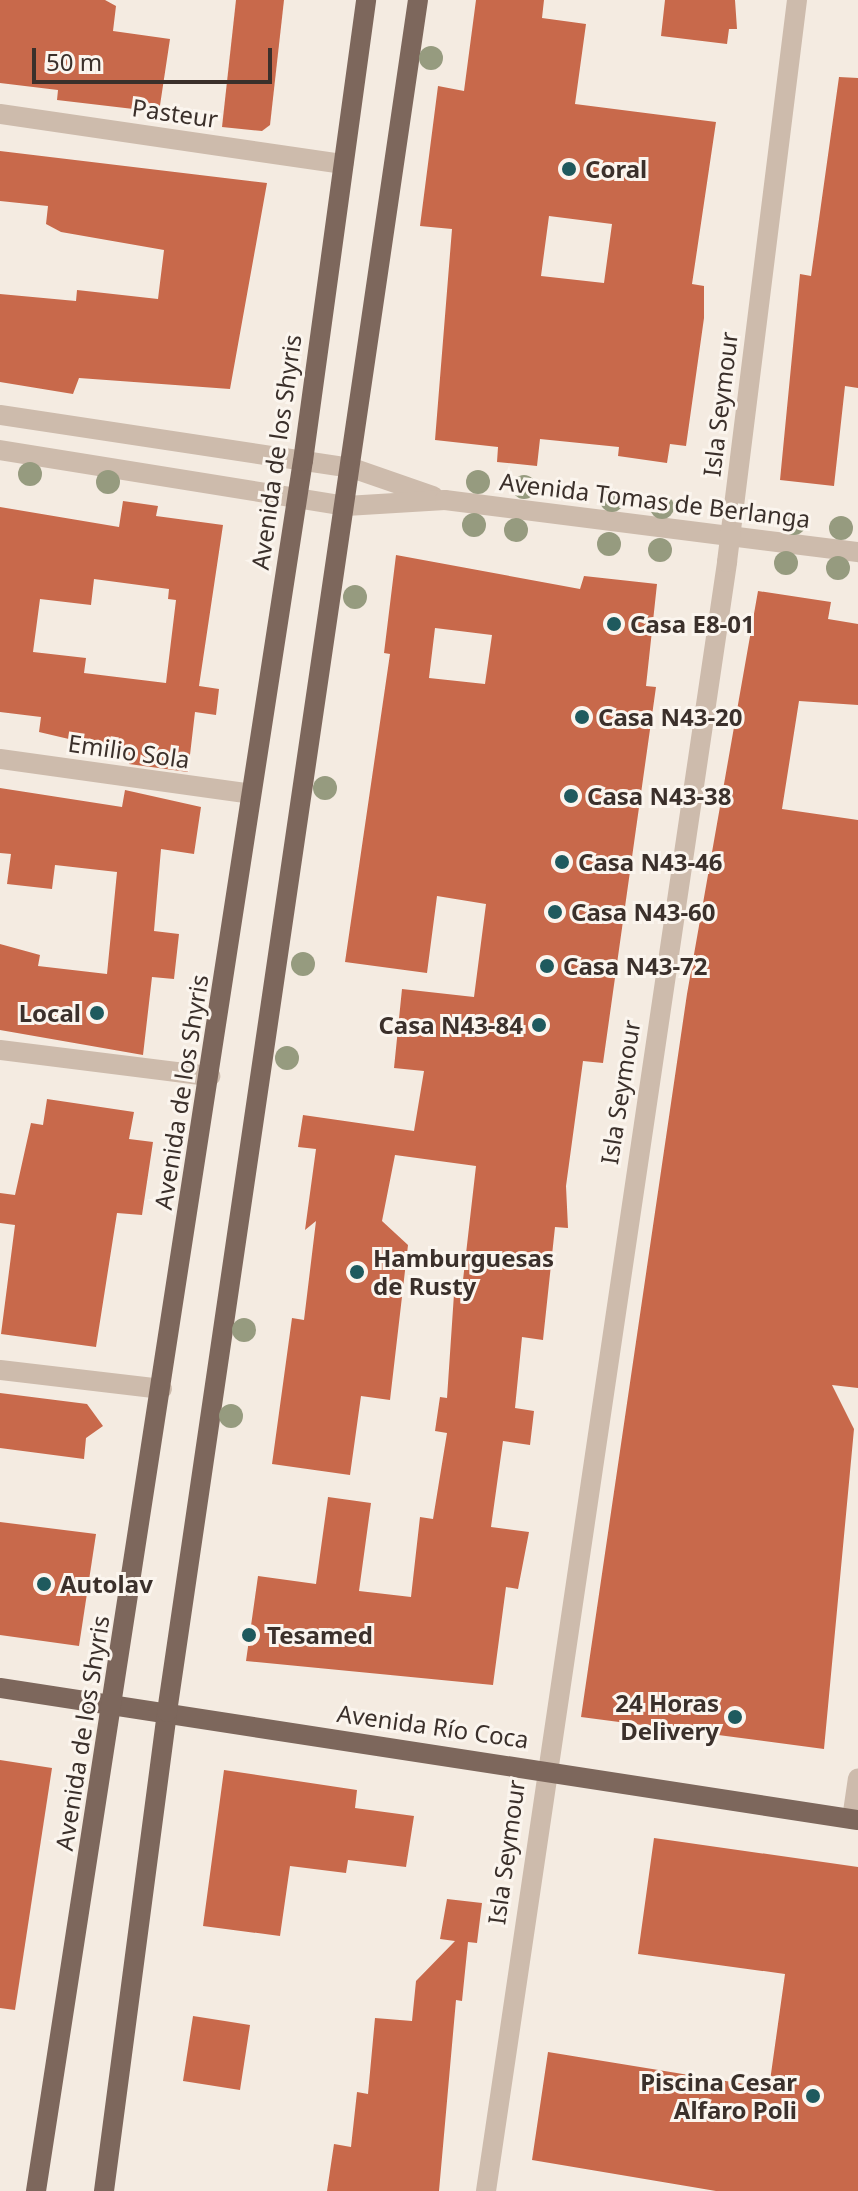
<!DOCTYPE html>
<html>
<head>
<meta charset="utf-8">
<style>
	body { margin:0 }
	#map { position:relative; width:858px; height:2191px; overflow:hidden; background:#f4ebe1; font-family:"Noto Sans",sans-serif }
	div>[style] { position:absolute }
	.building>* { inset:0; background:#c8694b }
	.minor>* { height:20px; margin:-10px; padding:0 10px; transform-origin:10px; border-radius:10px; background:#cdbbac }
	.major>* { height:20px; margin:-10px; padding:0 10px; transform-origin:10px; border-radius:10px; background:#7d675c }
	.trees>* { width:24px; height:24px; margin:-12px; border-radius:50%; background:#969b7f }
	.dots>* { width:22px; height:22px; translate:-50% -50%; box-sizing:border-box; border:4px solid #fbf5ee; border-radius:50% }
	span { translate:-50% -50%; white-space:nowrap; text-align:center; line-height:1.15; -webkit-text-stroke:6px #fbf5ee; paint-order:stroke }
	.street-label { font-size:24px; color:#3b302b }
	.poi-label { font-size:24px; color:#3b302b; font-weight:700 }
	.left { translate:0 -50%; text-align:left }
	.right { translate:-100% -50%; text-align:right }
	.scale { position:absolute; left:32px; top:48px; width:240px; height:36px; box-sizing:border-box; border:4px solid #3b302b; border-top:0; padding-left:10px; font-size:24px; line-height:28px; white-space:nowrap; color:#3b302b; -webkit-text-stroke:6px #fbf5ee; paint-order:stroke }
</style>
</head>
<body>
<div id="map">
	<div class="building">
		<i style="clip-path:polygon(0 0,105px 0,116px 6px,113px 31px,170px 39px,159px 112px,57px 100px,58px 90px,0 83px)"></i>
		<i style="clip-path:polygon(236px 0,284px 0,270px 125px,262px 131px,222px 127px)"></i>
		<i style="clip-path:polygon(evenodd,476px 0,544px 0,542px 18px,586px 24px,575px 104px,716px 122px,692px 284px,704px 286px,704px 318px,686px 446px,670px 444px,667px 463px,618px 456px,619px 447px,540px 439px,537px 466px,497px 462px,498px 447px,435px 440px,452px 229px,420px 226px,438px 86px,464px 91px,476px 0,549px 216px,612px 224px,604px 283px,541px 276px,549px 216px)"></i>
		<i style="clip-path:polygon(665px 0,735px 0,737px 29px,729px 29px,727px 44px,661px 36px)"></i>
		<i style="clip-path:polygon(839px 77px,858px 78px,858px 388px,845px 386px,834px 486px,780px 480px,800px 274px,811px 276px)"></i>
		<i style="clip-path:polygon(0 151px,267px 183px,230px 389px,79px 378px,73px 394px,0 382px,0 294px,76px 301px,77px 290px,158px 299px,164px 250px,61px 232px,46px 224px,48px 206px,0 201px)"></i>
		<i style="clip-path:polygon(evenodd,123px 501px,158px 506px,156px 516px,223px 525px,199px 686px,219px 689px,216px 715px,195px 712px,188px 772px,129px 764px,131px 756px,120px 751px,39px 732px,41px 717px,0 712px,0 507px,119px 527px,123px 501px,94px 579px,169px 589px,168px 599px,176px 600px,166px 683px,84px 673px,86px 658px,33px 652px,40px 599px,91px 605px,94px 579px)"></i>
		<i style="clip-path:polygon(evenodd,396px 555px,580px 589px,584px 576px,657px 584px,646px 686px,656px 687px,603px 1063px,583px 1061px,566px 1186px,568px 1228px,555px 1227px,543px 1340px,522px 1337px,515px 1408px,534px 1411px,530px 1445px,503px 1441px,491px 1527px,529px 1532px,518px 1589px,506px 1587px,493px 1685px,246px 1661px,258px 1576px,316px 1584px,328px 1497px,371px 1503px,359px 1591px,411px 1597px,420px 1517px,433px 1519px,447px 1433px,435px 1431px,440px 1397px,447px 1398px,455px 1279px,463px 1280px,476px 1166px,395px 1155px,382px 1221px,408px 1245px,390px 1400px,361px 1396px,350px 1475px,272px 1464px,292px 1318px,304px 1320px,316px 1221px,305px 1230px,316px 1149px,298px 1147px,303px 1115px,414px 1131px,424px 1071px,394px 1068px,402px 989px,474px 997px,486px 904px,437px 896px,427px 973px,345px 962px,390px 654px,384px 653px,396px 555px,435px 628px,492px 635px,485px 684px,429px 678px,435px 628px)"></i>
		<i style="clip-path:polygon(758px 591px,831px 602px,828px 619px,858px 624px,858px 705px,799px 701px,782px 809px,858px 820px,858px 1388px,832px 1385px,854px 1429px,824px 1749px,581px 1717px,687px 994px)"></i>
		<i style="clip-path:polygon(0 788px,122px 807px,125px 790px,201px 807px,194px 854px,161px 849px,154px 931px,179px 934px,174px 979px,152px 977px,143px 1055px,0 1030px,0 944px,40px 955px,38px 966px,107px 974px,117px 872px,55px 865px,52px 889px,7px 884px,11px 854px,0 853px)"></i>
		<i style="clip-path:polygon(47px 1099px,134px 1112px,129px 1139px,153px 1142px,142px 1215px,117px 1213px,96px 1347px,1px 1334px,15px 1225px,0 1223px,0 1193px,15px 1195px,31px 1123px,43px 1125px)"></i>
		<i style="clip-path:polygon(0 1393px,87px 1404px,103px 1426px,86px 1438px,84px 1459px,0 1448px)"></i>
		<i style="clip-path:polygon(0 1522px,96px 1534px,79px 1646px,0 1635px)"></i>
		<i style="clip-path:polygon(0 1760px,52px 1768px,15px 2010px,0 2008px)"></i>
		<i style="clip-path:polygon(224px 1770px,357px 1790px,355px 1808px,414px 1816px,406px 1867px,348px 1860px,346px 1873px,290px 1866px,280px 1936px,203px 1926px)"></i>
		<i style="clip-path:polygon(654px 1838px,858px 1867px,858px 2191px,716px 2191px,532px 2160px,548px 2052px,769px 2088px,785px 1974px,638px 1954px)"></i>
		<i style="clip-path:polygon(447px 1899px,482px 1903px,477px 1943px,468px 1942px,462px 2001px,456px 2000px,439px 2191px,327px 2191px,334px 2144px,351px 2147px,357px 2092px,368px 2094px,375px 2018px,412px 2021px,416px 1981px,455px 1941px,440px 1939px)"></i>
		<i style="clip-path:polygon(193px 2016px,250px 2025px,240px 2090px,183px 2081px)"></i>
	</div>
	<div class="minor">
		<i style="left:0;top:114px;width:347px;rotate:8.3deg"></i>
		<i style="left:0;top:415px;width:356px;rotate:8.6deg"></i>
		<i style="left:352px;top:468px;width:86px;rotate:19.1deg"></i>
		<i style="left:0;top:450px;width:351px;rotate:9.2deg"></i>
		<i style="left:346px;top:506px;width:99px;rotate:-3.5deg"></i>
		<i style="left:445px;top:500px;width:416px;rotate:7.2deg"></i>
		<i style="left:0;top:759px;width:253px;rotate:7.9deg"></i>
		<i style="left:0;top:1050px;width:212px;rotate:7.1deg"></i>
		<i style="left:0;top:1370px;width:163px;rotate:6.7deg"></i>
		<i style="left:852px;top:1819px;width:41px;rotate:-81.7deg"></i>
		<i style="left:486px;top:2191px;width:1647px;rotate:-81.58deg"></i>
		<i style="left:727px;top:562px;width:566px;rotate:-82.9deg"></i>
	</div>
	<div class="major">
		<i style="left:0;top:1688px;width:868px;rotate:8.75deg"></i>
		<i style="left:36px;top:2191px;width:1750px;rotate:-81.23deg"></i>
		<i style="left:303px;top:461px;width:465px;rotate:-82.2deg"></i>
		<i style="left:104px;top:2191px;width:483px;rotate:-82.5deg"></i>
		<i style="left:167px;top:1712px;width:1730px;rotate:-81.66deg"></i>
	</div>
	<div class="trees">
		<i style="left:431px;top:58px"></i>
		<i style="left:30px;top:474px"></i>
		<i style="left:108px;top:482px"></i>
		<i style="left:478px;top:482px"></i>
		<i style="left:524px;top:487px"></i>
		<i style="left:612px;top:500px"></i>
		<i style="left:662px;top:507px"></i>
		<i style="left:794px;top:523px"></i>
		<i style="left:474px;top:525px"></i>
		<i style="left:841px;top:528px"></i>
		<i style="left:516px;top:530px"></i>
		<i style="left:609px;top:544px"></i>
		<i style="left:660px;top:550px"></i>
		<i style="left:786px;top:563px"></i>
		<i style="left:838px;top:568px"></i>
		<i style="left:355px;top:597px"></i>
		<i style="left:325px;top:788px"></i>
		<i style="left:303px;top:964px"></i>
		<i style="left:287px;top:1058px"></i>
		<i style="left:244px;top:1330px"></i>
		<i style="left:231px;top:1416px"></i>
	</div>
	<div class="dots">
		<i style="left:569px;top:169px;background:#1f5a5e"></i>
		<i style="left:614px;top:624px;background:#1f5a5e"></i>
		<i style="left:582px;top:717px;background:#1f5a5e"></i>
		<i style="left:571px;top:796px;background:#1f5a5e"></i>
		<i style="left:562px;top:862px;background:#1f5a5e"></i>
		<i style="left:555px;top:912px;background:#1f5a5e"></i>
		<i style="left:547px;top:966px;background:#1f5a5e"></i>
		<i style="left:97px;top:1013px;background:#1f5a5e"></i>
		<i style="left:539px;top:1025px;background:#1f5a5e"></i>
		<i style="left:357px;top:1272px;background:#1f5a5e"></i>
		<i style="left:44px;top:1584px;background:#1f5a5e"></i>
		<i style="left:249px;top:1635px;background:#1f5a5e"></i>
		<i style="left:735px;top:1717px;background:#1f5a5e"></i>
		<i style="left:813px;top:2096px;background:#1f5a5e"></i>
	</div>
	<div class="street-label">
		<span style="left:175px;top:113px;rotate:8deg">Pasteur</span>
		<span style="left:720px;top:404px;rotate:-83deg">Isla Seymour</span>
		<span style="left:276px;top:452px;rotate:-82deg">Avenida de los Shyris</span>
		<span style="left:655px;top:500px;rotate:7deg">Avenida Tomas de Berlanga</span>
		<span style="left:129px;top:751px;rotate:8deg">Emilio Sola</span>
		<span style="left:181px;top:1092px;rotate:-81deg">Avenida de los Shyris</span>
		<span style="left:620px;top:1092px;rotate:-81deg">Isla Seymour</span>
		<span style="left:433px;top:1726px;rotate:8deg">Avenida Río Coca</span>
		<span style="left:82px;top:1733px;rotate:-81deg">Avenida de los Shyris</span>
		<span style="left:506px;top:1852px;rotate:-82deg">Isla Seymour</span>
	</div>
	<div class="poi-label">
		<span class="left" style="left:585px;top:169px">Coral</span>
		<span class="left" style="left:630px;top:624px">Casa E8-01</span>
		<span class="left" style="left:598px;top:717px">Casa N43-20</span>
		<span class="left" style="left:587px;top:796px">Casa N43-38</span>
		<span class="left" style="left:578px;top:862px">Casa N43-46</span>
		<span class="left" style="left:571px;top:912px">Casa N43-60</span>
		<span class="left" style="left:563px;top:966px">Casa N43-72</span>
		<span class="right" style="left:81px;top:1013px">Local</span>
		<span class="right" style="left:523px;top:1025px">Casa N43-84</span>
		<span class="left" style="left:373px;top:1272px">Hamburguesas<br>de Rusty</span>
		<span class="left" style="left:60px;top:1584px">Autolav</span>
		<span class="left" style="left:267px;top:1635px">Tesamed</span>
		<span class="right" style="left:719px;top:1717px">24 Horas<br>Delivery</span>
		<span class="right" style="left:797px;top:2096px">Piscina Cesar<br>Alfaro Poli</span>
	</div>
	<div class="scale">50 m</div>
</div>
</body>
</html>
